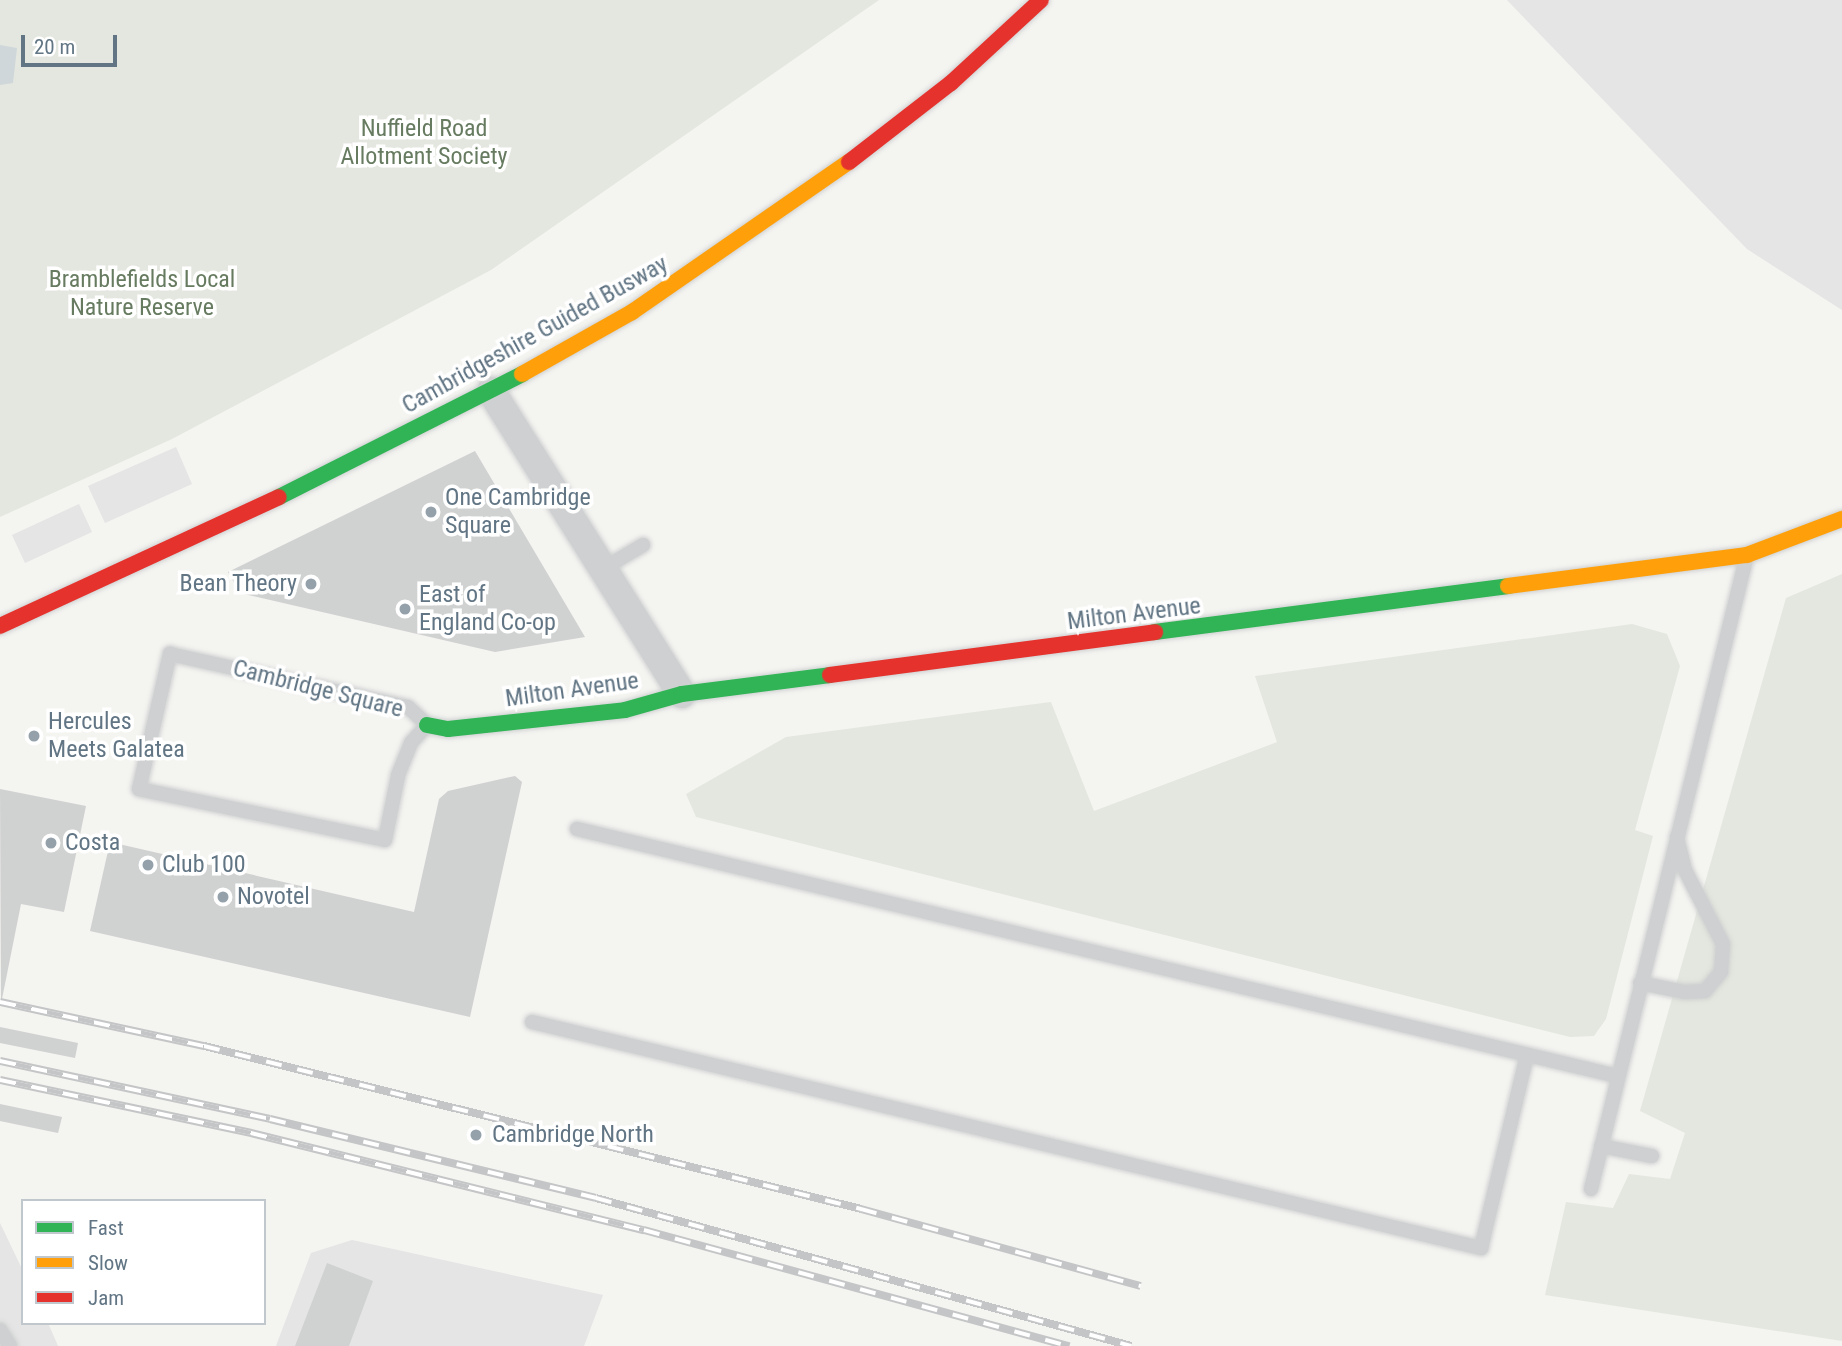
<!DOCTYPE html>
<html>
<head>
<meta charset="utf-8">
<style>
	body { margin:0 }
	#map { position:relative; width:1842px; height:1346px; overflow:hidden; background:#f4f4f1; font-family:"Roboto Condensed",sans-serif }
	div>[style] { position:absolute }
	.built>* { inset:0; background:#e4e5e4 }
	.green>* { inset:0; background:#e4e7df }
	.water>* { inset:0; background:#cfd7da }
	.building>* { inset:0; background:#d0d1d1 }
	.roads { filter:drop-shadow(0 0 2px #cfd1d1) drop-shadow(0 0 2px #cfd1d1) }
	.lane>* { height:14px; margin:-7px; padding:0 7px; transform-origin:7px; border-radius:7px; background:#cfd0d1 }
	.street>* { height:28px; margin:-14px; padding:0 14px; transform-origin:14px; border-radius:14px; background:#cfd0d1 }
	.fast>* { height:16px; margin:-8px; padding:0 8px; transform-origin:8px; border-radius:8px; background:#30b455 }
	.slow>* { height:16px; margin:-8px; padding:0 8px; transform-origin:8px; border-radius:8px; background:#ff9f0a }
	.jam>* { height:16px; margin:-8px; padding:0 8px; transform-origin:8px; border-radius:8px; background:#e5322d }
	.rail>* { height:8px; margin-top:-4px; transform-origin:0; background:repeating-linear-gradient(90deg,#fff 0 16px,#c4c5c6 0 32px); box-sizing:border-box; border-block:2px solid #c4c5c6 }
	.dots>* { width:19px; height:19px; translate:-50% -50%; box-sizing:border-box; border:4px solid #fff; border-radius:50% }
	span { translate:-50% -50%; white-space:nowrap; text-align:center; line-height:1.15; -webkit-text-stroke:7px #fff; paint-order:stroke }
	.park-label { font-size:24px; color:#667b60 }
	.street-label { font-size:24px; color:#617584 }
	.poi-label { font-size:24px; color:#617584 }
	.left { translate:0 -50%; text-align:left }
	.right { translate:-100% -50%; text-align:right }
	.legend { position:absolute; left:21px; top:1199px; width:245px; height:126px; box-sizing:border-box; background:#fff; border:2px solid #c0c8ce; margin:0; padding:9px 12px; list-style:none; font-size:21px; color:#617584 }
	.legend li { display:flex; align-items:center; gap:14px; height:35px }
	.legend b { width:35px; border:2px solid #c0c8ce }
	.scale { position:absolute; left:21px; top:35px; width:96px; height:32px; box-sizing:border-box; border:4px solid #617584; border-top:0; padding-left:9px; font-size:21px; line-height:24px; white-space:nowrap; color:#617584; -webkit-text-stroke:5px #fff; paint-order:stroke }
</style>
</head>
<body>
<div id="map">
	<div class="built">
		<i style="clip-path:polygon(1507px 0,1842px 0,1842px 310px,1747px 249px)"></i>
		<i style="clip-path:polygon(176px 447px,192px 484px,105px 523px,88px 486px)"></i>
		<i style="clip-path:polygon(79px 504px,92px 532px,25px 563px,12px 535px)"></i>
		<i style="clip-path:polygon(0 1223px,23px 1271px,23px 1323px,48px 1323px,58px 1346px,0 1346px)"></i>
		<i style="clip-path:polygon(352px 1240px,603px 1295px,584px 1346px,276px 1346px,311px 1253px)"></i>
	</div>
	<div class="green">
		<i style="clip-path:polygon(0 0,879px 0,491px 270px,172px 439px,0 517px)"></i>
		<i style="clip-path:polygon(1842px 574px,1842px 1341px,1545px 1295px,1566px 1202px,1613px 1208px,1629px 1174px,1670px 1179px,1685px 1133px,1640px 1111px,1786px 598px)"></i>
		<i style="clip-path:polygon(1632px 624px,1667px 634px,1680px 666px,1635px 830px,1653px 836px,1606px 1019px,1594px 1036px,1570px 1037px,696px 817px,686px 794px,786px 737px,1051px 702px,1094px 811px,1277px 742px,1255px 676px)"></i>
	</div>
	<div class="water">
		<i style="clip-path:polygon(0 45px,17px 48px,13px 83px,0 85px)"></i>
	</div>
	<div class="building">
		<i style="clip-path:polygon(475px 451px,585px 637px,495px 652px,240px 593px,228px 572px)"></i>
		<i style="clip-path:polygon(515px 776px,522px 782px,470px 1017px,90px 931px,110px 842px,414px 912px,439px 799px,448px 791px)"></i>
		<i style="clip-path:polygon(0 789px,86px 806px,64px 912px,21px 904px,1px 1004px)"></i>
		<i style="clip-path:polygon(0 1027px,78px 1043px,75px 1058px,0 1043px)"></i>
		<i style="clip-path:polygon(0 1104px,62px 1117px,58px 1133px,0 1121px)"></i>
		<i style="clip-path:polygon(327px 1263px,373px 1281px,349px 1346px,295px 1346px)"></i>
	</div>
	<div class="roads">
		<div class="lane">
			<i style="left:601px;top:570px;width:49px;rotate:-30.8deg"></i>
			<i style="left:170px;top:654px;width:244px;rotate:12.6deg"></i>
			<i style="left:408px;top:707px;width:26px;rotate:43deg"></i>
			<i style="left:427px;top:725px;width:24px;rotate:132deg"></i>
			<i style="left:411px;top:743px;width:35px;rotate:112deg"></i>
			<i style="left:398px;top:776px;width:65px;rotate:101.5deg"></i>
			<i style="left:385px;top:840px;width:251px;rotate:-168.3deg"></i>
			<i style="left:139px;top:789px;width:139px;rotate:-77.1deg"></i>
			<i style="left:577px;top:829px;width:1069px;rotate:13.36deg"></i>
			<i style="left:1640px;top:983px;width:46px;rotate:11.3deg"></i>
			<i style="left:1685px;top:992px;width:20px;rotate:-3deg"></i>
			<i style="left:1705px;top:991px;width:25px;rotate:-50deg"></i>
			<i style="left:1721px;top:972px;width:28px;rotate:-86deg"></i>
			<i style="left:1723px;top:944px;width:83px;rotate:-117.2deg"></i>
			<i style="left:1685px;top:870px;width:34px;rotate:-104deg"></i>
			<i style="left:532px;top:1022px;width:976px;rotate:13.4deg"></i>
			<i style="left:1481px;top:1248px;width:198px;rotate:-76.6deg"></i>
			<i style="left:1601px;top:1146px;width:52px;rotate:11.1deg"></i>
			<i style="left:1591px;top:1189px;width:649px;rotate:-76.18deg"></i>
			<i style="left:0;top:1330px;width:19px;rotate:58deg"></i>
		</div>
		<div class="street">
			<i style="left:491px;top:391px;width:358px;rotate:57.8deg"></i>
		</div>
		<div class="fast">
			<i style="left:279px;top:497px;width:272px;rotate:-26.8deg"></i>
			<i style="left:1155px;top:632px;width:356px;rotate:-7.4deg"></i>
			<i style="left:427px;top:725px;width:21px;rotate:11deg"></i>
			<i style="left:448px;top:729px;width:178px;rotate:-6.1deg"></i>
			<i style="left:625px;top:710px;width:59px;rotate:-15.7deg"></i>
			<i style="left:682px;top:694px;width:149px;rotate:-7.3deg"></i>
		</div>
		<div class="slow">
			<i style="left:522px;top:374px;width:126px;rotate:-29.4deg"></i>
			<i style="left:632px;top:312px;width:264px;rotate:-34.7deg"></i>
			<i style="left:1508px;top:586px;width:241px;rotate:-7.4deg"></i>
			<i style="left:1747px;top:555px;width:102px;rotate:-20.8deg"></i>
		</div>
		<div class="jam">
			<i style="left:849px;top:162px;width:129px;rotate:-37.8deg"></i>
			<i style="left:951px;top:83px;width:122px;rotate:-42.7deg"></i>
			<i style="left:0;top:626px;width:307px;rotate:-24.8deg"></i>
			<i style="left:830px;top:675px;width:328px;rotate:-7.5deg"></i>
		</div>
	</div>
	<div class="rail">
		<i style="left:0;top:1002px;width:209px;rotate:12.2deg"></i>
		<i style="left:204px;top:1046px;width:677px;rotate:13.93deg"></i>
		<i style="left:861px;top:1209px;width:290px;rotate:15.4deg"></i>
		<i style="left:0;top:1061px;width:276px;rotate:12.1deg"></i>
		<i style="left:270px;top:1119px;width:335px;rotate:13.6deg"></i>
		<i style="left:596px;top:1198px;width:555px;rotate:15.46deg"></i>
		<i style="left:0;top:1080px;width:257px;rotate:11.9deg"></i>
		<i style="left:251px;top:1133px;width:405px;rotate:13.9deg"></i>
		<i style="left:644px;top:1230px;width:441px;rotate:15.3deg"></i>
	</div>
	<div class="dots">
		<i style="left:431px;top:512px;background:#94a1aa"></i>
		<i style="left:311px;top:584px;background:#94a1aa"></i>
		<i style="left:405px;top:609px;background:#94a1aa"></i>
		<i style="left:34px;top:736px;background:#94a1aa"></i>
		<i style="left:51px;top:843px;background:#94a1aa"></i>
		<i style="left:148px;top:865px;background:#94a1aa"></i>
		<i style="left:223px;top:897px;background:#94a1aa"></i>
		<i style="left:476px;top:1135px;background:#94a1aa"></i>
	</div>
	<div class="park-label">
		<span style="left:424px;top:143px">Nuffield Road<br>Allotment Society</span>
		<span style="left:142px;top:294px">Bramblefields Local<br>Nature Reserve</span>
	</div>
	<div class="street-label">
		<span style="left:535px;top:335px;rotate:-29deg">Cambridgeshire Guided Busway</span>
		<span style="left:1134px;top:614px;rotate:-7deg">Milton Avenue</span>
		<span style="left:318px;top:689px;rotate:14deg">Cambridge Square</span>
		<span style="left:572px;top:690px;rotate:-8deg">Milton Avenue</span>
	</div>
	<div class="poi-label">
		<span class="left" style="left:445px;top:512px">One Cambridge<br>Square</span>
		<span class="right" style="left:297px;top:584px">Bean Theory</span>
		<span class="left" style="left:419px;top:609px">East of<br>England Co-op</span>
		<span class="left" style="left:48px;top:736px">Hercules<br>Meets Galatea</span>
		<span class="left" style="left:65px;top:843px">Costa</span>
		<span class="left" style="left:162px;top:865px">Club 100</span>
		<span class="left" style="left:237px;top:897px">Novotel</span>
		<span class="left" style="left:492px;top:1135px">Cambridge North</span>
	</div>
	<ul class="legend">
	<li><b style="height:9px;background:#30b455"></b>Fast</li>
	<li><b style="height:9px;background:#ff9f0a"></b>Slow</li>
	<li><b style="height:9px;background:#e5322d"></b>Jam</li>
	</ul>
	<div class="scale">20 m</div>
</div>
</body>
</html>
